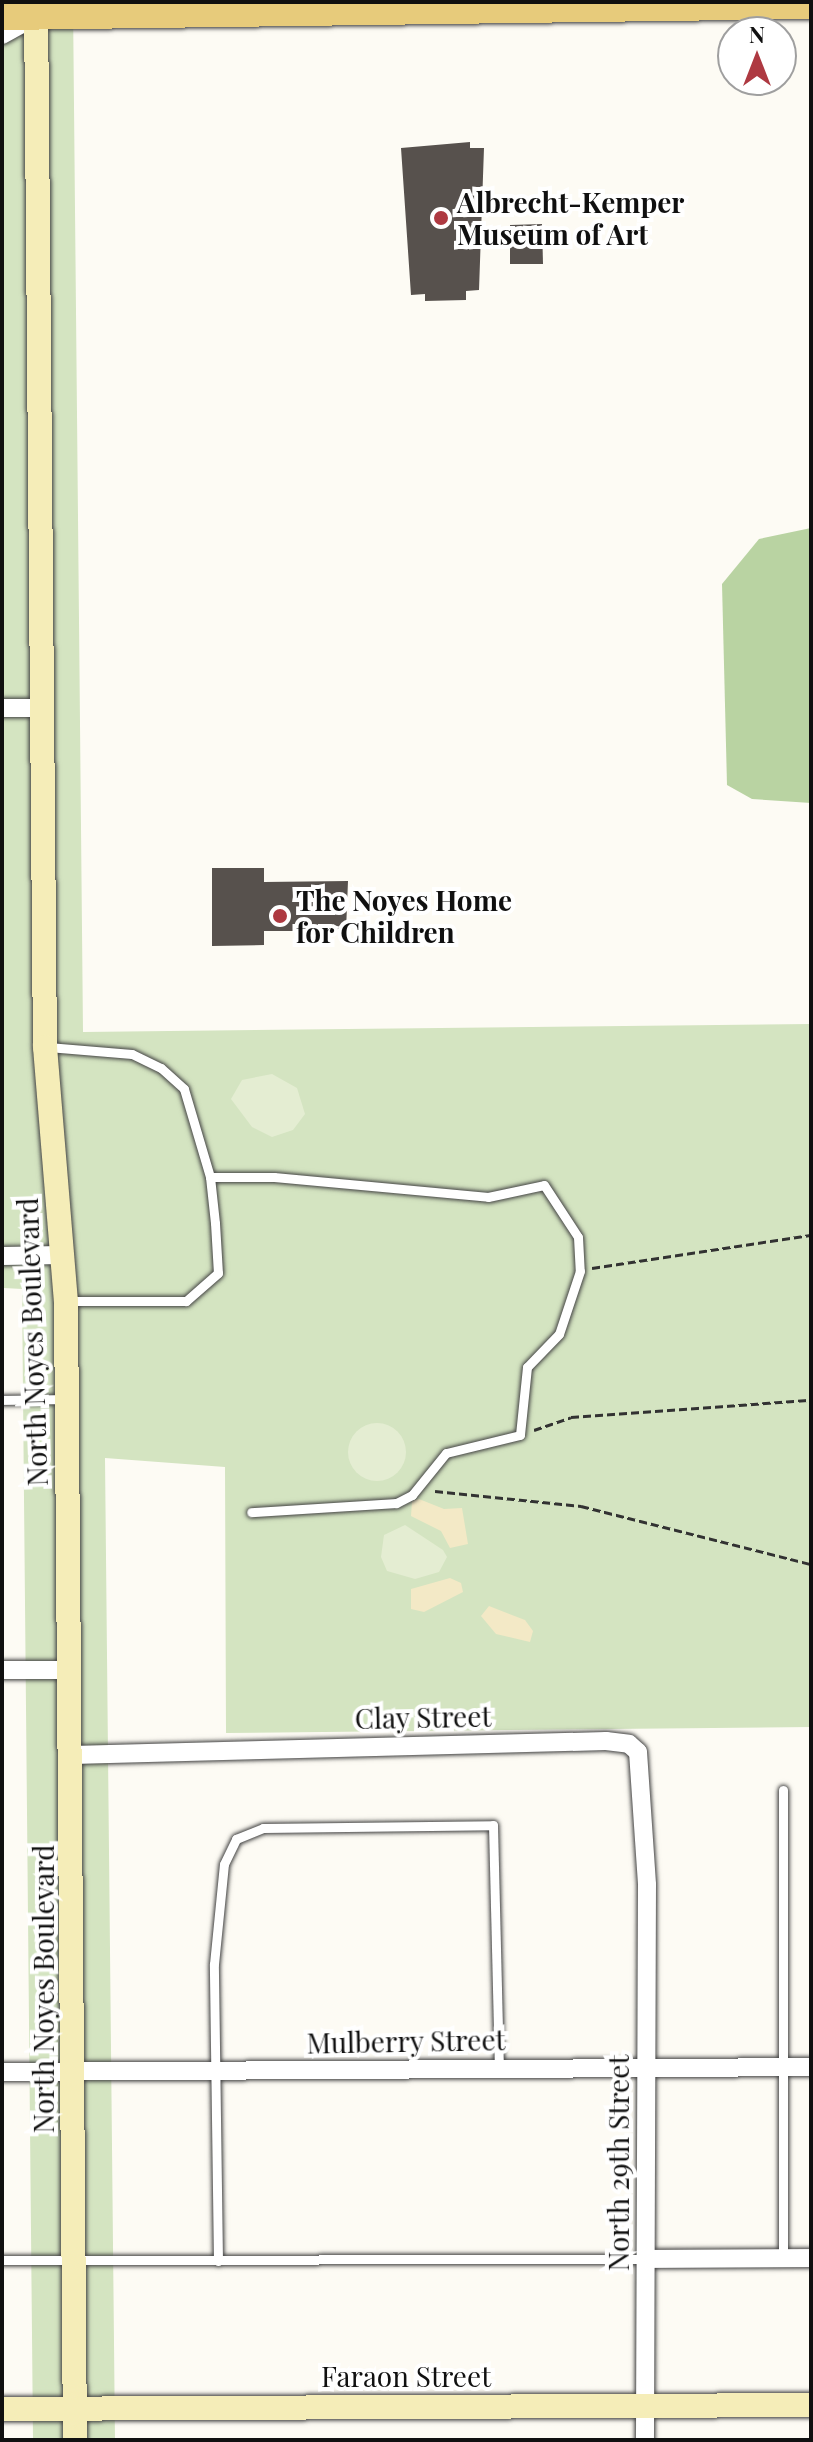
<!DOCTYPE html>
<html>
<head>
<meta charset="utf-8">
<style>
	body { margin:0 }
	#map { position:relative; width:813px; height:2442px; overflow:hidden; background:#fdfbf4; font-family:"Playfair Display",serif }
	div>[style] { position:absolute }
	.green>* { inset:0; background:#d4e4c1 }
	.forest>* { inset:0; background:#b9d3a2 }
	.sand>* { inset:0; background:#f3e9c6 }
	.pitch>* { inset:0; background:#e4edd2 }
	.round { border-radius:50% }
	.building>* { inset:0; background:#57514d }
	.path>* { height:3px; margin-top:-1.5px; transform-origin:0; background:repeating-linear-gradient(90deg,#323232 0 8px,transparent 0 12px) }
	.roads { filter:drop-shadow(0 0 2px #434343) drop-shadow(0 0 2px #434343) }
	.lane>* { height:9px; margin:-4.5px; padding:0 4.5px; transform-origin:4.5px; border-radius:4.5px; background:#fff }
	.street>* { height:18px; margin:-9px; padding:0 9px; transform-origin:9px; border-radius:9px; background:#fff }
	.secondary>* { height:24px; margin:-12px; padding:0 12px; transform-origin:12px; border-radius:12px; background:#f5edb8 }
	.primary>* { height:28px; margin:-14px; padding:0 14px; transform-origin:14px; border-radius:14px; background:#e7cb7b }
	.dots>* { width:22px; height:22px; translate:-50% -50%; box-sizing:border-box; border:4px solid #fff; border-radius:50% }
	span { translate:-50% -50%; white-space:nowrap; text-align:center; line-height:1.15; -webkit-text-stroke:8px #fff; paint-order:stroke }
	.poi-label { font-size:28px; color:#101010; font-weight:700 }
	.left { translate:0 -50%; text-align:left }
	.street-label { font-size:28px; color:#101010 }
	.frame { position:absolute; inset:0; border:4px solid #101010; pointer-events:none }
	.north { position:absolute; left:717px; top:16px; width:80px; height:80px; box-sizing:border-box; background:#fff; border:2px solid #9f9f9f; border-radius:50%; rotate:0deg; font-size:22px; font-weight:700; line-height:32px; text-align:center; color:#101010 }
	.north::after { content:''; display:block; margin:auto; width:28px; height:36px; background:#ae3941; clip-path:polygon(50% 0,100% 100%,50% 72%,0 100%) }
</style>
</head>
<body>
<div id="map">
	<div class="green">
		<i style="clip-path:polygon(2px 2px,73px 2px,83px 1032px,811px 1024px,811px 1727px,226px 1733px,225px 1467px,105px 1458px,115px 2440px,33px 2440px,22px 1289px,4px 1288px,4px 1275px)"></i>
	</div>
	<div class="forest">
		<i style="clip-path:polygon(811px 528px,811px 803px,752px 799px,727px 785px,722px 584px,759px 539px)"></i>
	</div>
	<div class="sand">
		<i style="clip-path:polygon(419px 1499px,444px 1509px,462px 1508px,468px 1544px,450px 1548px,441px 1531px,411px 1516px,412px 1501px)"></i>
		<i style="clip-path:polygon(450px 1578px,461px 1583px,463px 1592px,424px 1612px,411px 1609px,411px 1589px)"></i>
		<i style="clip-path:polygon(489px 1606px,525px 1620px,533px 1631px,530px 1642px,496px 1634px,481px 1616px)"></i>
	</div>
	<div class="pitch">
		<i style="clip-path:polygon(272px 1074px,297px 1088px,305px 1114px,293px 1130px,272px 1137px,252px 1127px,231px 1099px,242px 1080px)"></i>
		<i class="round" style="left:348px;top:1423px;width:58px;height:58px"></i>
		<i style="clip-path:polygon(405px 1525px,443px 1550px,447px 1557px,439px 1572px,415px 1579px,387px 1571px,381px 1557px,384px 1535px)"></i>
	</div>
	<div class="building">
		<i style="clip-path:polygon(470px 142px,470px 148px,484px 148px,479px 290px,466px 291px,466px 300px,425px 301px,425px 294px,411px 295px,401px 148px)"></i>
		<i style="clip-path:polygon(542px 224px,543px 264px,510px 264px,510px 225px)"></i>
		<i style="clip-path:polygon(212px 868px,264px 868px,264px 882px,348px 881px,346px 931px,264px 931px,264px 945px,212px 946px)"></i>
	</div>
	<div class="path">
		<i style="left:592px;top:1268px;width:221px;rotate:-8.6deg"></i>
		<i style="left:534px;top:1430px;width:39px;rotate:-19deg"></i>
		<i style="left:571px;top:1417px;width:241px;rotate:-4.1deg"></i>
		<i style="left:435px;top:1491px;width:147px;rotate:5.9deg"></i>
		<i style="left:581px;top:1506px;width:237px;rotate:14.2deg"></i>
	</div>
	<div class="roads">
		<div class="lane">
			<i style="left:48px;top:1047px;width:84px;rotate:4.8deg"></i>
			<i style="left:132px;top:1054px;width:32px;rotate:26deg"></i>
			<i style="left:161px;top:1068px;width:31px;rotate:42deg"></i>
			<i style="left:184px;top:1089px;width:92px;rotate:73.5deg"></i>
			<i style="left:210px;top:1177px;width:46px;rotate:83.8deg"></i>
			<i style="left:215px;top:1223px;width:50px;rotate:86.6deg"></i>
			<i style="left:218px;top:1273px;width:43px;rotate:138.8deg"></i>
			<i style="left:186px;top:1301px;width:118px;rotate:180deg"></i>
			<i style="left:210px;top:1177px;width:64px"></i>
			<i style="left:274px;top:1177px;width:215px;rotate:5.3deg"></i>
			<i style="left:488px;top:1197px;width:57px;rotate:-12.1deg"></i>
			<i style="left:544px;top:1185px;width:62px;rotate:56.8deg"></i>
			<i style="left:578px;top:1237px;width:34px;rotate:87deg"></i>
			<i style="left:580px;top:1271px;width:66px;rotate:108.4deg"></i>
			<i style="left:559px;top:1334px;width:46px;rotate:134.1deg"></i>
			<i style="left:527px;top:1367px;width:68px;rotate:95.9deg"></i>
			<i style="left:520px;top:1435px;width:76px;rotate:166.3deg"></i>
			<i style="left:446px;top:1453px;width:54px;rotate:129deg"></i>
			<i style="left:412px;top:1495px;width:18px;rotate:153deg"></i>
			<i style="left:396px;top:1503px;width:145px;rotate:176.4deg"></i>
			<i style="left:2px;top:1400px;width:65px;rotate:-0.9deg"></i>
			<i style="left:783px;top:2258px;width:468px;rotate:-90deg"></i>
			<i style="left:2px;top:2260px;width:643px;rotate:-0.09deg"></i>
			<i style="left:218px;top:2261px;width:297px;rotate:-90.8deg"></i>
			<i style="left:214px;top:1964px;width:100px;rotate:-84.3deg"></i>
			<i style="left:224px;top:1864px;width:28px;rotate:-64deg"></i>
			<i style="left:236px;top:1839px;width:29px;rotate:-22deg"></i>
			<i style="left:263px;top:1828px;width:230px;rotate:-0.7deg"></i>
			<i style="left:493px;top:1825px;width:243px;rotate:88.6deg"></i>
		</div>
		<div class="street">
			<i style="left:2px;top:35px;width:33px;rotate:-29deg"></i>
			<i style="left:2px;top:708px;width:39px"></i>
			<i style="left:2px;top:1256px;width:60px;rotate:-1deg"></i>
			<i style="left:2px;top:1670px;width:67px"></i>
			<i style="left:72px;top:1755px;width:534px;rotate:-1.5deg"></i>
			<i style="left:606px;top:1741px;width:23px;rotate:7deg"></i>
			<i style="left:629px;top:1744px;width:12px;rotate:42deg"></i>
			<i style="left:638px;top:1752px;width:133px;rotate:86.1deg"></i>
			<i style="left:647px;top:1885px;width:555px;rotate:90.21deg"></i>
			<i style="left:2px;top:2072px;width:809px;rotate:-0.35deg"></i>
			<i style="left:645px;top:2259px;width:166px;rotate:-0.3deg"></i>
		</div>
		<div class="secondary">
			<i style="left:36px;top:2px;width:1045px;rotate:89.51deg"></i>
			<i style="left:45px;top:1047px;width:255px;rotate:85.3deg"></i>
			<i style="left:66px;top:1301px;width:1139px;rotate:89.55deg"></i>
			<i style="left:2px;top:2409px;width:809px;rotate:-0.28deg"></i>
		</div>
		<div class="primary">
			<i style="left:2px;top:16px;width:809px;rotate:-0.78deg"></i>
		</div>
	</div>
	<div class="dots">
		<i style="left:441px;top:218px;background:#ae3941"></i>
		<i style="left:280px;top:916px;background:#ae3941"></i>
	</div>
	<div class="poi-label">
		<span class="left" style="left:457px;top:218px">Albrecht-Kemper<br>Museum of Art</span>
		<span class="left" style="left:296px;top:916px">The Noyes Home<br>for Children</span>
	</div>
	<div class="street-label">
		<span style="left:32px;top:1342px;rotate:-92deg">North Noyes Boulevard</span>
		<span style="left:423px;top:1717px;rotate:-1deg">Clay Street</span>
		<span style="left:43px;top:1989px;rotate:-90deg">North Noyes Boulevard</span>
		<span style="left:406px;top:2041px;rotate:-1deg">Mulberry Street</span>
		<span style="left:618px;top:2163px;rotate:-90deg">North 29th Street</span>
		<span style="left:406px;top:2376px">Faraon Street</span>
	</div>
	<div class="frame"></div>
	<div class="north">N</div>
</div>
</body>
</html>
